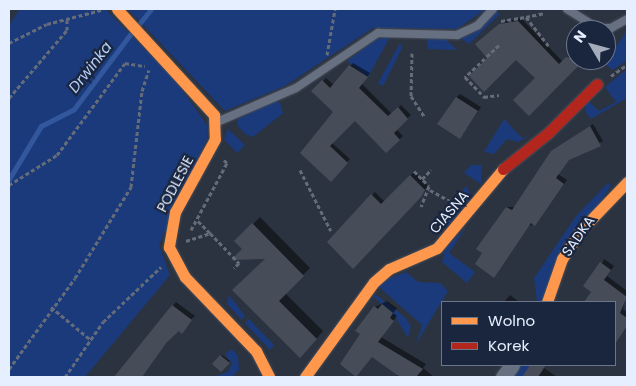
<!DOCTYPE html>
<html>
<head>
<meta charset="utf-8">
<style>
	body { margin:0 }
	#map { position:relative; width:636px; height:386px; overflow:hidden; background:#2c3340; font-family:Poppins,sans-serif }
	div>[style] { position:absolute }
	.green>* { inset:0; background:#1a3a7b }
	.shadow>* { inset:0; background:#0007 }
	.stream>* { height:5px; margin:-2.5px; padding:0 2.5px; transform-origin:2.5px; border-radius:2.5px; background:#32579d }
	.building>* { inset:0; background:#474d58 }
	.path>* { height:3px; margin-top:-1.5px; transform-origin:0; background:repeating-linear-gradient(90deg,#646c7a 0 4px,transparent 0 6.5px) }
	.roads { filter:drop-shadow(0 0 1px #484e59) drop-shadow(0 0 1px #484e59) }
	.lane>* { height:8px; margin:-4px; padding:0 4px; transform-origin:4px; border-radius:4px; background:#677081 }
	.street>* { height:15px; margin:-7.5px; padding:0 7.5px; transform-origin:7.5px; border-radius:7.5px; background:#677081 }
	.slow>* { height:11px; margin:-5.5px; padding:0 5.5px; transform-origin:5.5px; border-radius:5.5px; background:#ff974d }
	.jam>* { height:11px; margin:-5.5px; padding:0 5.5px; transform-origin:5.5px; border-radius:5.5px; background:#b3261e }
	span { translate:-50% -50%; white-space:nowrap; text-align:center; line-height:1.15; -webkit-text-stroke:4.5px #1a263d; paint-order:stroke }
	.street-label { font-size:14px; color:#e6efff }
	.water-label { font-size:15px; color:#b6cef7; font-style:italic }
	.frame { position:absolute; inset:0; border:10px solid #e6efff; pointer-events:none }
	.legend { position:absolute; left:441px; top:301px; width:175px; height:65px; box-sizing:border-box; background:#1a263d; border:1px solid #6c768b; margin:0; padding:6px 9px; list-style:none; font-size:15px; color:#e6efff }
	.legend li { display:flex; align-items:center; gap:10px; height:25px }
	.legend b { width:25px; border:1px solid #6c768b }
	.north { position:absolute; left:566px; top:20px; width:50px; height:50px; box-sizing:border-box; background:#1a263d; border:1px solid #6c768b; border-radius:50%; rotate:307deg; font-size:14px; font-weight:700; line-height:20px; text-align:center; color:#e6efff }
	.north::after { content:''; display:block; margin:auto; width:18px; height:22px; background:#a5adbc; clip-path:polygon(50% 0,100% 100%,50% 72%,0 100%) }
</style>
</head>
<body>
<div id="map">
	<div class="green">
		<i style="clip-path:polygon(20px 9px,105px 9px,175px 80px,207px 125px,207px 139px,159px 245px,170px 275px,85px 377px,9px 377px,9px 25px)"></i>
		<i style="clip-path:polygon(128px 9px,486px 9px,457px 29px,373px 28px,285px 86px,225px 111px)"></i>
		<i style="clip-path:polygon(496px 11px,500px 14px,469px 44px,460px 38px,472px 34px)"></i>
		<i style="clip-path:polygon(627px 30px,627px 60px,613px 70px,605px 64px)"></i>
		<i style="clip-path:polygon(390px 37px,368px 77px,347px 61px,376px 39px)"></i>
		<i style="clip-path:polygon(427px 38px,445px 39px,457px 50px,428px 49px)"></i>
		<i style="clip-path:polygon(400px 43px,402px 48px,383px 86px,378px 83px)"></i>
		<i style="clip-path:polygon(627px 69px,627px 98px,591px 119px,585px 111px,587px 100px,599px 111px,616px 102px,605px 87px)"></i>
		<i style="clip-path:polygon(273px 100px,280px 103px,283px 113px,253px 137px,245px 134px,237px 125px,238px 119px)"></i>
		<i style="clip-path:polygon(504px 119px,522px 138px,529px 136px,518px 142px,507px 139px,494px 154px,484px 152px)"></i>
		<i style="clip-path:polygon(228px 129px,245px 145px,237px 153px,224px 139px)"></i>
		<i style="clip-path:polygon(471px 165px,482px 165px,481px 184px,464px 173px)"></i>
		<i style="clip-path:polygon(608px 183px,611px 185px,541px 302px,537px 302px,534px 278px,576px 216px)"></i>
		<i style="clip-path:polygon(466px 186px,472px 196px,447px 227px,441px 223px)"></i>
		<i style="clip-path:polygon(466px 228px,449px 253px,475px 272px,467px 283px,442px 262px,445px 248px)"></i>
		<i style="clip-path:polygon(406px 272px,418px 282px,440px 283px,448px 291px,416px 344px,422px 325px,379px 287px,380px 282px)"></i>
		<i style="clip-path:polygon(229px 295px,245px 316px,242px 320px,227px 304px)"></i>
		<i style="clip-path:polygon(376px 295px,405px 317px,411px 326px,408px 338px,393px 313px,372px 296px)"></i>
		<i style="clip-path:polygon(249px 319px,274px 345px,270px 350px,245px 323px)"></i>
		<i style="clip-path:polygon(232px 349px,238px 356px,239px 370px,233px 375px,239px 377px,213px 377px,228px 372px,232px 363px,225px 354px)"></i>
		<i style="clip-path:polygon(518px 365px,530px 365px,522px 377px,508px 377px)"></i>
	</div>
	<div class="shadow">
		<i style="clip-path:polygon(521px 18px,563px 62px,570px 55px,578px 64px,537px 78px,516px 58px,489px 58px,480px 41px,504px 22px)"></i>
		<i style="clip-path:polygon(606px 46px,613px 51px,605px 62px,602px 60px,606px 60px)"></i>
		<i style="clip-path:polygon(353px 63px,370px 73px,362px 84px,392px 114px,401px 105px,411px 115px,396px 129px,403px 136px,386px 152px,355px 119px,332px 143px,350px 159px,331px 180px,302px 153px,335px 112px,313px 91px,326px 78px,334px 85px)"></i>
		<i style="clip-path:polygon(460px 94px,481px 107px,463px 134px,457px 97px)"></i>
		<i style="clip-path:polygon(593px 124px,603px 141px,570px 158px,558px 174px,567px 180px,538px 221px,484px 252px,478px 249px,507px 207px,515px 207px,552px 152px)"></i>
		<i style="clip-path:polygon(414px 172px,428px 186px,353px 267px,329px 242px,375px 192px,385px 202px)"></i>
		<i style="clip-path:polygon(260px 217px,310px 268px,285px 293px,323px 331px,307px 350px,234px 290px,268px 257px,236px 241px)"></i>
		<i style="clip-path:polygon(604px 259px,614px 266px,607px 276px,627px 291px,623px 309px,627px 312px,627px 326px,615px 343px,615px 302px,588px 298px)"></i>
		<i style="clip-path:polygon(510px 295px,519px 302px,504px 302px)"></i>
		<i style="clip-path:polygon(387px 301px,397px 308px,393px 313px,397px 316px,381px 337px,426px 364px,423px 368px,434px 377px,396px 377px,398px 374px,362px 334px,375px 307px)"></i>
		<i style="clip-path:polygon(176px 302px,195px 316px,169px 339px,141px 377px,116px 377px)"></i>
		<i style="clip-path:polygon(222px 355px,230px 361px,221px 371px,214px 364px)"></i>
		<i style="clip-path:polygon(532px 365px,546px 365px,544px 368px,557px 377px,523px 377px)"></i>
	</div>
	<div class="stream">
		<i style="left:139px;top:24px;width:19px;rotate:-51deg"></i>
		<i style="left:9px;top:179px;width:62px;rotate:-58.9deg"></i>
		<i style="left:41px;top:126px;width:37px;rotate:-27deg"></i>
		<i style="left:74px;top:109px;width:96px;rotate:-53deg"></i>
	</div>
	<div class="building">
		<i style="clip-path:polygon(518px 21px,559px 64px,566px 57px,584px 60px,529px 116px,513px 100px,535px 78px,516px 60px,484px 92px,469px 76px,487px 58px,475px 44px,499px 24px)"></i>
		<i style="clip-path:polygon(349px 65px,368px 77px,359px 88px,388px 116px,398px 107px,408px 119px,394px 133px,400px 140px,386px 153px,355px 121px,330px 146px,348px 163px,331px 182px,300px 153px,333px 112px,311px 91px,322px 80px,330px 88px)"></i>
		<i style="clip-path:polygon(456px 97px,478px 111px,460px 139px,437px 124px)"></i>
		<i style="clip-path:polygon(590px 126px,601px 146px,569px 160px,556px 178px,564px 184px,535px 226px,531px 223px,494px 278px,475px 264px,482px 253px,476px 249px,506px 207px,512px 210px,551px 151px)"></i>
		<i style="clip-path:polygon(410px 175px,425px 190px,421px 197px,353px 269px,327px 242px,371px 194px,381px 204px)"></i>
		<i style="clip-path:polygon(252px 223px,304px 276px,279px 301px,317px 339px,300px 358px,232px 290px,265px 259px,231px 260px,242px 249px,234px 241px)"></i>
		<i style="clip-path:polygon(600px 262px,611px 270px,604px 280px,627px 297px,620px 313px,627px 318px,627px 326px,615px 344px,615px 302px,584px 302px,591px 292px,583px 286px)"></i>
		<i style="clip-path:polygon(382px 304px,393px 313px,390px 318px,394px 321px,378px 342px,423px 369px,416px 377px,400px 377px,372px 357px,356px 377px,340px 364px,360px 334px,355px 331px,374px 306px,378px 309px)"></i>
		<i style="clip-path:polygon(172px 305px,192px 320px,182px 334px,179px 331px,167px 342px,142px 377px,114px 377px)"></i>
		<i style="clip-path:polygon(220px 355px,230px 363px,221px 372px,212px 364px)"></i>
		<i style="clip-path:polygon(530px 365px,546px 365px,538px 377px,522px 377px)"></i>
	</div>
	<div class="path">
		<i style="left:526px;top:17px;width:19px;rotate:-12deg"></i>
		<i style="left:501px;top:21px;width:25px;rotate:-9deg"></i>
		<i style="left:526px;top:17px;width:37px;rotate:52deg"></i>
		<i style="left:9px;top:43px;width:42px;rotate:-26.6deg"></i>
		<i style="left:47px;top:24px;width:56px;rotate:-14.5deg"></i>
		<i style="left:499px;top:45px;width:47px;rotate:136.7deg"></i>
		<i style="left:465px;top:77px;width:28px;rotate:46deg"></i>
		<i style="left:484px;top:97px;width:15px;rotate:-8deg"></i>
		<i style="left:412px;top:53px;width:43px;rotate:91.3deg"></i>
		<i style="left:411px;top:96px;width:24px;rotate:57deg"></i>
		<i style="left:327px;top:55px;width:47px;rotate:-80.1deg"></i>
		<i style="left:611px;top:76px;width:19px;rotate:-35deg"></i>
		<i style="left:9px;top:98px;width:89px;rotate:-49.5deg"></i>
		<i style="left:67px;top:30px;width:10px;rotate:-90deg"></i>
		<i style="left:300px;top:170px;width:68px;rotate:63.1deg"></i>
		<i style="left:414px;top:171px;width:21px;rotate:45deg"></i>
		<i style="left:429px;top:186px;width:22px;rotate:111deg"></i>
		<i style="left:422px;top:179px;width:13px;rotate:-45deg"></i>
		<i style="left:9px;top:185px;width:57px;rotate:-32deg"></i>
		<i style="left:57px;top:155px;width:114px;rotate:-53.5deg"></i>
		<i style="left:125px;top:63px;width:20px;rotate:9deg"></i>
		<i style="left:430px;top:190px;width:26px;rotate:29deg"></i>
		<i style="left:198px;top:221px;width:17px;rotate:45deg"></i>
		<i style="left:191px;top:230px;width:76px;rotate:-61.8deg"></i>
		<i style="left:227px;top:163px;width:6px;rotate:-135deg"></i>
		<i style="left:186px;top:241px;width:25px;rotate:-18deg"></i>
		<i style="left:210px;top:233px;width:42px;rotate:46deg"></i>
		<i style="left:239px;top:263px;width:7px;rotate:135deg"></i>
		<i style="left:51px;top:307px;width:52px;rotate:39.5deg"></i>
		<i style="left:9px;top:369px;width:112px;rotate:-54deg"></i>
		<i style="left:75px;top:278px;width:107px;rotate:-58.4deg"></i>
		<i style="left:131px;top:187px;width:97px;rotate:-83.5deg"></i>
		<i style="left:142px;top:91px;width:22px;rotate:-72deg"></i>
		<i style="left:65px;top:377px;width:67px;rotate:-55.4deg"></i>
		<i style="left:103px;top:322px;width:80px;rotate:-43.5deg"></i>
	</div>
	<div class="roads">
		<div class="lane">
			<i style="left:567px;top:9px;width:36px;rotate:32deg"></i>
			<i style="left:598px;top:28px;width:13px"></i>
			<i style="left:611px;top:28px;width:18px;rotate:-29deg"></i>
			<i style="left:217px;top:122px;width:86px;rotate:-23.3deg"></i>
			<i style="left:296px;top:88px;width:99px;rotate:-33.9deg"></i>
			<i style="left:378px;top:33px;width:79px;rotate:1.5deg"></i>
			<i style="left:457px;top:35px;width:23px;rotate:-25deg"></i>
			<i style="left:478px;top:25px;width:22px;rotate:-47deg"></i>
		</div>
		<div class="street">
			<i style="left:503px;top:377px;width:15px;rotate:-53deg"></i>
		</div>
		<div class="slow">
			<i style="left:117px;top:9px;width:144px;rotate:47.5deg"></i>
			<i style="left:214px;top:115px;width:24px;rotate:88deg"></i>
			<i style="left:215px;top:139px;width:83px;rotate:118.7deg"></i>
			<i style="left:175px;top:212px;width:36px;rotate:100deg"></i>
			<i style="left:169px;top:247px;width:34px;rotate:62deg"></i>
			<i style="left:185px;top:277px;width:103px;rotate:46.2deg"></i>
			<i style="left:256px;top:351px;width:29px;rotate:63deg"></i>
			<i style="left:547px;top:302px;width:46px;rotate:-70.8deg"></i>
			<i style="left:562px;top:259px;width:33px;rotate:-57deg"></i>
			<i style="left:580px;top:231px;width:68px;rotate:-46.2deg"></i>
			<i style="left:305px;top:377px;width:117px;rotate:-54deg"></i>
			<i style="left:374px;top:282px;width:20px;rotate:-41deg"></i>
			<i style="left:389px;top:269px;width:52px;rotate:-23.6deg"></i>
			<i style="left:437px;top:248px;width:103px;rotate:-50.1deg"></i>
		</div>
		<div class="jam">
			<i style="left:503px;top:169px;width:58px;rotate:-38.7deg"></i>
			<i style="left:548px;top:133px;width:69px;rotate:-45deg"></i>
		</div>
	</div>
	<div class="street-label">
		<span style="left:175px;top:184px;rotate:-62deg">PODLESIE</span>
		<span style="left:449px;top:212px;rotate:-49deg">CIASNA</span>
		<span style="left:578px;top:236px;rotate:-55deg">SADKA</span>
	</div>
	<div class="water-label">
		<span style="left:90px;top:67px;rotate:-52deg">Drwinka</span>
	</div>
	<div class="frame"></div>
	<ul class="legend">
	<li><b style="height:6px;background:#ff974d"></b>Wolno</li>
	<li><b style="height:6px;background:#b3261e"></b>Korek</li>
	</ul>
	<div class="north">N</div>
</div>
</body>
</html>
